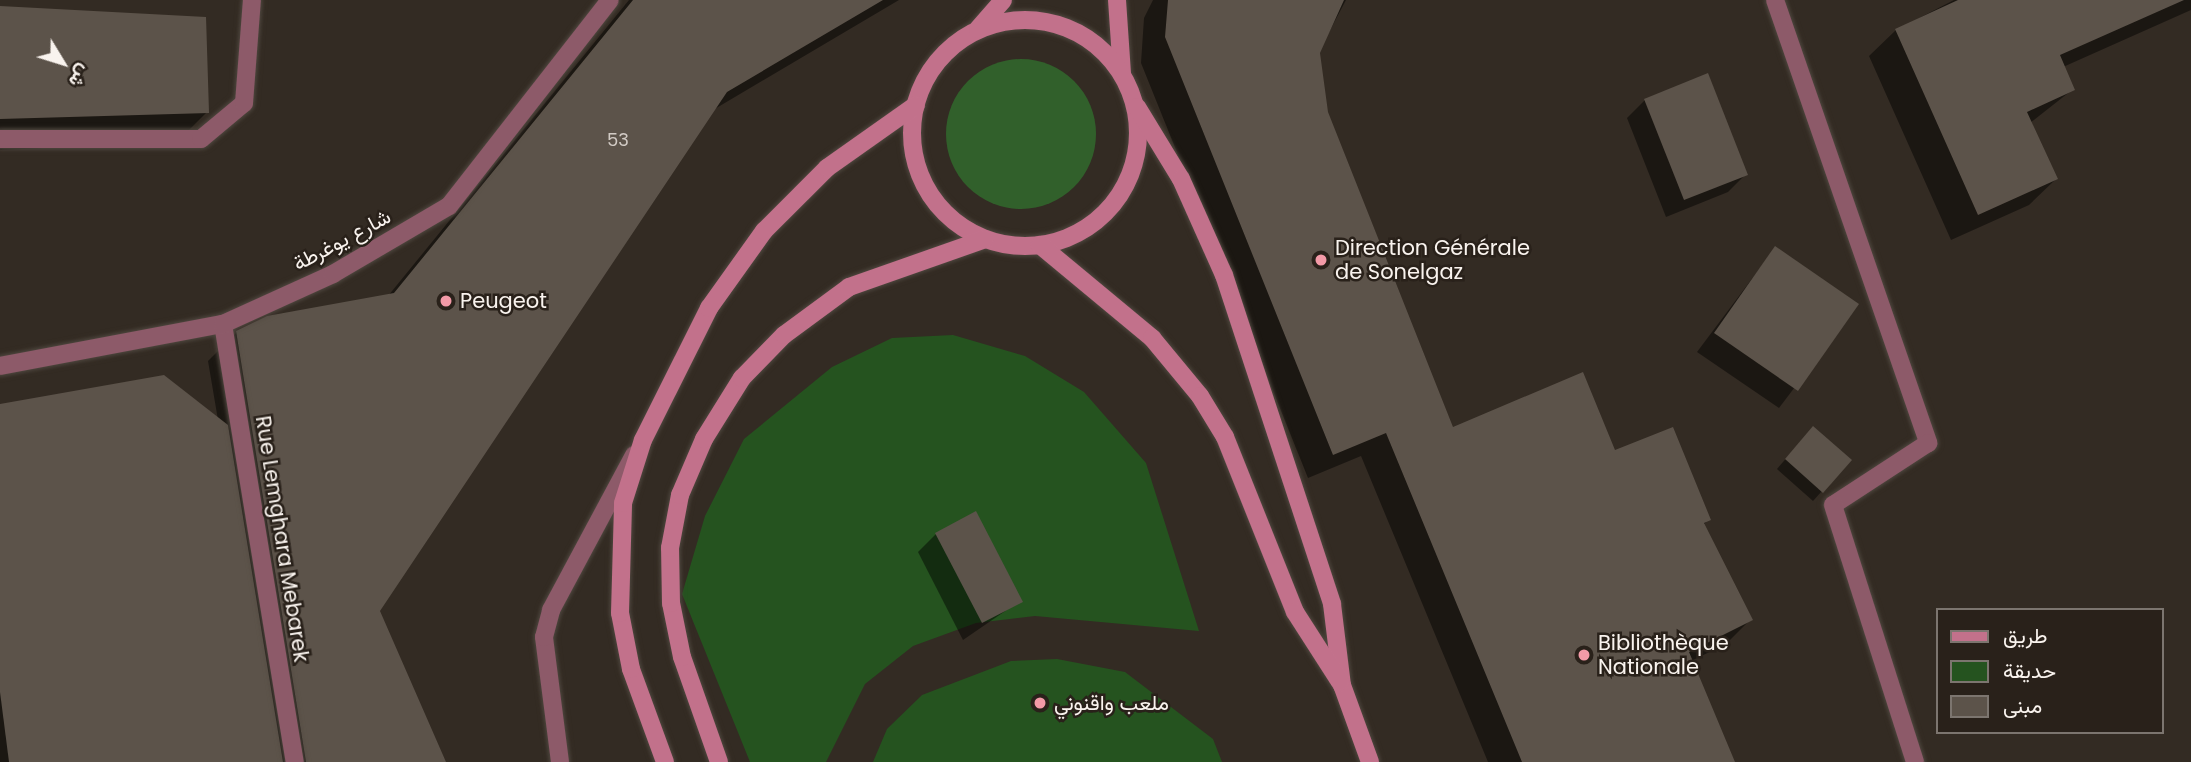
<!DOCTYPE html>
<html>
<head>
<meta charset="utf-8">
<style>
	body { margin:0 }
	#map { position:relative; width:2191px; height:762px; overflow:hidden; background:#332b23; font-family:Poppins,Vazirmatn,sans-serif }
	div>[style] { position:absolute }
	.green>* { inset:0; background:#25531f }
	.forest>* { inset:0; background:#31602b }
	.round { border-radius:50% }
	.shadow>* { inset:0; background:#0007 }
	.building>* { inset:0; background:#5c534a }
	.roads { filter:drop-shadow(0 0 2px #4f473f) drop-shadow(0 0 2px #4f473f) }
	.lane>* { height:18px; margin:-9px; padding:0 9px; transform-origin:9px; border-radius:9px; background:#8d5a69 }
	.street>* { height:18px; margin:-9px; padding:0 9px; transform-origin:9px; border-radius:9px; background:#8d5a69 }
	.secondary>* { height:18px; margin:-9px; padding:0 9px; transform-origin:9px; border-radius:9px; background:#c2718b }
	.secondary>.ring { margin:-9px; padding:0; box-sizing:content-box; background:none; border:18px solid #c2718b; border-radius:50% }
	.dots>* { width:19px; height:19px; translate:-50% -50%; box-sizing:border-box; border:4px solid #29211a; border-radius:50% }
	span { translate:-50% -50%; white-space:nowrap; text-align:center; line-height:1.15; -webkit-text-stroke:5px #29211a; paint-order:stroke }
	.number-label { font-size:18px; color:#d2cbc5 }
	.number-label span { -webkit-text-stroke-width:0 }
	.street-label { font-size:21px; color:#f9f3ee }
	.poi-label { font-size:21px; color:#f9f3ee }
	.left { translate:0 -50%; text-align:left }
	.legend { position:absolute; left:1936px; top:608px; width:228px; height:126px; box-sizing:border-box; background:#29211a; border:2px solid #7c756f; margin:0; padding:9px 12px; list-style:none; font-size:21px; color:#f9f3ee }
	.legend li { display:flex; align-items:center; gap:14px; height:35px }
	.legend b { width:35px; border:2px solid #7c756f }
	.north { position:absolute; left:28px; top:28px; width:70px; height:70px; -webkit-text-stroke:5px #29211a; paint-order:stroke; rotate:128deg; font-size:19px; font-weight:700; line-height:28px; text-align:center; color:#f9f3ee }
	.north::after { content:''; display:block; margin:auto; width:24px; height:32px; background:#f9f3ee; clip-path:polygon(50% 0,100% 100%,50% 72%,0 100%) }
</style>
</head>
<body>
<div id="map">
	<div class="green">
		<i style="clip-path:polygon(953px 335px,1025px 356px,1084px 392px,1146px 463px,1199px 631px,1035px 616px,976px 623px,913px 646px,865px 684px,826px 762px,750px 762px,682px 594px,705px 516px,744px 439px,832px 367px,892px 338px)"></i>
		<i style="clip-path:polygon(1057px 659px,1125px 672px,1213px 739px,1222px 762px,873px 762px,887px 729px,922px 695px,1011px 661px)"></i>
	</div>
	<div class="forest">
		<i class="round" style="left:946px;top:59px;width:150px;height:150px"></i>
	</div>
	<div class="shadow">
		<i style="clip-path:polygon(629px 0,899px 0,713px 110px,378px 611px,444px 762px,0 762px,0 406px,218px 420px,208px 361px,237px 332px,388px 296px)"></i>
		<i style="clip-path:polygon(1153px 0,1346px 0,1318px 53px,1326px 113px,1452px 429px,1614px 452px,1709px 519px,1703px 525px,1751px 619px,1726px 644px,1691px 661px,1733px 762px,1488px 762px,1361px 456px,1308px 478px,1141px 63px,1144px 18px)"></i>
		<i style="clip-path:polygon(1954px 0,2191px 0,2191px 10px,2063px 67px,2072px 90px,2030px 123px,2056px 179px,2029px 205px,1951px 240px,1869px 56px,1896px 30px)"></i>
		<i style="clip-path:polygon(0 7px,207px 112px,177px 142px,0 150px)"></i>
		<i style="clip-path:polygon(1645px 100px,1746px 174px,1728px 192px,1666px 217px,1627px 118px)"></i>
		<i style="clip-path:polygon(1775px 248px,1857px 305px,1779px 408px,1697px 352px)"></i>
		<i style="clip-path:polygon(1804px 438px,1822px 491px,1813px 501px,1777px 469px)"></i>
		<i style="clip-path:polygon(936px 534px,1020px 601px,963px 640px,918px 552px)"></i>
	</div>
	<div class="building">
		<i style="clip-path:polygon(633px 0,883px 0,727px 92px,380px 611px,446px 762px,306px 762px,236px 331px,267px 316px,394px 293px)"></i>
		<i style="clip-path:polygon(1168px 0,1344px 0,1320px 53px,1328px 112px,1453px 427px,1583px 372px,1615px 450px,1673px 427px,1711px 520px,1704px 523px,1753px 620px,1689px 652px,1735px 762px,1522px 762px,1386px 433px,1333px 455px,1165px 37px)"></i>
		<i style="clip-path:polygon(1958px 0,2184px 0,2060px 55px,2075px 90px,2027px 112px,2058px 179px,1978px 215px,1895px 29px)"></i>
		<i style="clip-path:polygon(0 6px,206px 17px,209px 113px,0 119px)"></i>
		<i style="clip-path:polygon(1708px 73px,1748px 175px,1684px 200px,1644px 99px)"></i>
		<i style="clip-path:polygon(1775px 246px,1859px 304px,1798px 391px,1714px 333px)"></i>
		<i style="clip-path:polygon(164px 375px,228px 425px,283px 762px,9px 762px,0 692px,0 404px)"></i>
		<i style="clip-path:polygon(1813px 426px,1852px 460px,1823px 493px,1785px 459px)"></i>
		<i style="clip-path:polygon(976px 511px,1023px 602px,982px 623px,935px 533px)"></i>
	</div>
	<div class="roads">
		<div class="lane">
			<i style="left:1775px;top:0;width:469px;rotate:70.9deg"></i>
			<i style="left:1928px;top:443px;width:113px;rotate:146.9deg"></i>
			<i style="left:1833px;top:505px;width:270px;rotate:72.3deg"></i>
		</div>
		<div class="street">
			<i style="left:0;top:139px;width:201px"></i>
			<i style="left:201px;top:139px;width:56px;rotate:-39.9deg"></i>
			<i style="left:244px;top:103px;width:103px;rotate:-85.6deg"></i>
			<i style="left:223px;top:324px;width:444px;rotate:80.7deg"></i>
			<i style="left:0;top:366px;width:227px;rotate:-10.7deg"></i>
			<i style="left:223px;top:324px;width:121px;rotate:-24.4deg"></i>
			<i style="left:333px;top:274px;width:134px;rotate:-30.4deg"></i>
			<i style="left:449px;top:206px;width:261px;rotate:-52deg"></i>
			<i style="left:560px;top:762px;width:126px;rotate:-97.3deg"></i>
			<i style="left:544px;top:637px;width:28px;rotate:-75deg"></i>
			<i style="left:551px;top:610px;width:176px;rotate:-61.8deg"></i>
		</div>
		<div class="secondary">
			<i style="left:1117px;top:0;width:74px;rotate:86.1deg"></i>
			<i class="ring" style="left:912px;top:20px;width:208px;height:208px"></i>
			<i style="left:978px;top:29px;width:38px;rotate:-49deg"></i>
			<i style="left:1137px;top:107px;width:84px;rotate:58.6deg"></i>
			<i style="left:1181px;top:179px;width:105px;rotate:65.9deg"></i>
			<i style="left:1224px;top:275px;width:346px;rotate:71.8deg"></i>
			<i style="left:1332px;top:604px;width:82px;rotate:83deg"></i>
			<i style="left:1342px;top:685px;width:82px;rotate:70deg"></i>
			<i style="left:1040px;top:245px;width:146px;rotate:39.7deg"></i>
			<i style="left:1152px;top:338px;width:75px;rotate:50.4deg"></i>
			<i style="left:1200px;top:396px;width:48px;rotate:58.6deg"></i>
			<i style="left:1225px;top:437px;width:188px;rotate:68.2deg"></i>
			<i style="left:1295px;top:612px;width:83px;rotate:57.3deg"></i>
			<i style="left:665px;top:762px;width:99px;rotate:-110.1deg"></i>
			<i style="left:631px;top:669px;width:57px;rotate:-101.1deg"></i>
			<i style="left:620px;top:613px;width:110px;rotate:-88.4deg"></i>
			<i style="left:623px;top:503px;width:66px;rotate:-72.4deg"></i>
			<i style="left:643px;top:440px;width:148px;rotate:-63.4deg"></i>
			<i style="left:709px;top:308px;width:95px;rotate:-54.5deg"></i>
			<i style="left:764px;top:231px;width:89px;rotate:-45deg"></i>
			<i style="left:827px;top:168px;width:109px;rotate:-35.3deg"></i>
			<i style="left:719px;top:762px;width:111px;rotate:-109.4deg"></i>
			<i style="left:682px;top:657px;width:55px;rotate:-101.5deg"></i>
			<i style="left:671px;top:603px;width:55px;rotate:-91deg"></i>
			<i style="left:670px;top:548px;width:54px;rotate:-79.3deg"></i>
			<i style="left:680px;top:495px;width:61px;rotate:-66.8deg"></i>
			<i style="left:704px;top:439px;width:72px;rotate:-58.1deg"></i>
			<i style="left:742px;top:378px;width:60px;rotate:-45.7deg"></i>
			<i style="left:784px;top:335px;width:81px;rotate:-36.4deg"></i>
			<i style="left:849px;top:287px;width:144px;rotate:-19.4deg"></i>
		</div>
	</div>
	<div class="dots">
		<i style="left:1321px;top:260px;background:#f39aa7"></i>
		<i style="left:446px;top:301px;background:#f39aa7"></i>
		<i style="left:1584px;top:655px;background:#f39aa7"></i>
		<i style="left:1040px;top:703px;background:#f39aa7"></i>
	</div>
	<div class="number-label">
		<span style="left:618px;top:140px">53</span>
	</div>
	<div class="street-label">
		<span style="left:342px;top:240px;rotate:-28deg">شارع يوغرطة</span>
		<span style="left:282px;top:539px;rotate:81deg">Rue Lemghara Mebarek</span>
	</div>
	<div class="poi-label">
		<span class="left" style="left:1335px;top:260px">Direction Générale<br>de Sonelgaz</span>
		<span class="left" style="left:460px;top:301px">Peugeot</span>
		<span class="left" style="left:1598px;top:655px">Bibliothèque<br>Nationale</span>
		<span class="left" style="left:1054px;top:703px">ملعب واقنوني</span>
	</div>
	<ul class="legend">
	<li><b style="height:9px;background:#c2718b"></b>طريق</li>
	<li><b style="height:19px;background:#25531f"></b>حديقة</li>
	<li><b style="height:19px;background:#5c534a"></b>مبنى</li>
	</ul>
	<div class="north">ش</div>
</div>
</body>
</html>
